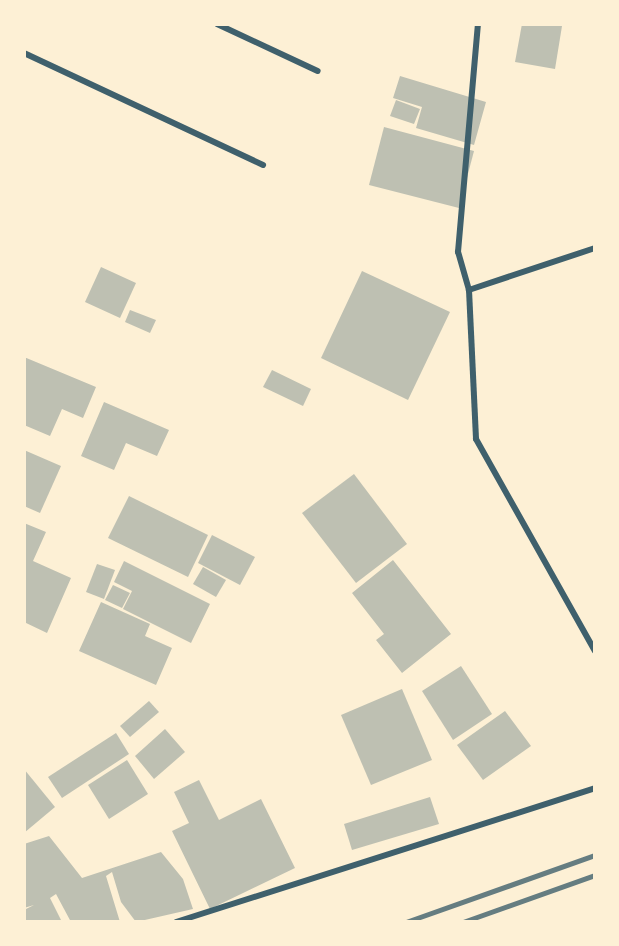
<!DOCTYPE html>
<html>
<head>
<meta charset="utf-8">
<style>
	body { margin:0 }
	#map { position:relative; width:619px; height:946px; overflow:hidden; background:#fdf0d5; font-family:Quicksand,sans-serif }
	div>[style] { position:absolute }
	.building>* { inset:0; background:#bec0b2 }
	.minor>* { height:6px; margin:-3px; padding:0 3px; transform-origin:3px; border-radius:3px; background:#3f606c }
	.rail>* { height:4.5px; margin:-2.25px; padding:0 2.25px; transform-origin:2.25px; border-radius:2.25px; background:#657d81 }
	span { translate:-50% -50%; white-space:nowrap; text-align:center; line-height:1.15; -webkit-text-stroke:6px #fdf0d5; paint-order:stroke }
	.frame { position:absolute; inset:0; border:26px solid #fdf0d5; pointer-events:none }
</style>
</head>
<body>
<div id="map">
	<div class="building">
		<i style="clip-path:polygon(522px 24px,562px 26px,555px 69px,515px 62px)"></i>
		<i style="clip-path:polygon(400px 76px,486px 102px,474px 145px,416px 128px,422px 107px,393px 98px)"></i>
		<i style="clip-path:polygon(396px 100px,420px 109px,414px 124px,390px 116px)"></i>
		<i style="clip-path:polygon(384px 127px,474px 151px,459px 208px,369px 185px)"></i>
		<i style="clip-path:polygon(101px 267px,136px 283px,120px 318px,85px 302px)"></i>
		<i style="clip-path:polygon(362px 271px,450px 312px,408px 400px,321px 358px)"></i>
		<i style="clip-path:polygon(130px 310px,156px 320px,150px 333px,125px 322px)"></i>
		<i style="clip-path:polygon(24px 357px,96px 387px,83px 418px,62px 409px,50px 436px,24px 425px)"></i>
		<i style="clip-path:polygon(272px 370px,311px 389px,303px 406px,263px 387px)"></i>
		<i style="clip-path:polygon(104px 402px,169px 430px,157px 456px,126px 443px,114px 470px,81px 456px)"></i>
		<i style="clip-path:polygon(24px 450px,61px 466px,40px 513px,24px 506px)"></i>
		<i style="clip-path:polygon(354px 474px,407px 544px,356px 583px,302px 513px)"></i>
		<i style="clip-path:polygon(129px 496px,208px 535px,188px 577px,108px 538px)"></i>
		<i style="clip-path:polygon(24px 523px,46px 532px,33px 561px,71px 578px,47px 633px,24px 622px)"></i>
		<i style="clip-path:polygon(212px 535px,255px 557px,240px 585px,198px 563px)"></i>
		<i style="clip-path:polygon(393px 560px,451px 634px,402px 673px,376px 640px,384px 634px,352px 593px)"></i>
		<i style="clip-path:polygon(124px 561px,210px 604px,191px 643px,123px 609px,132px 591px,114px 582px)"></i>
		<i style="clip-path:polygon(97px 564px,115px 570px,104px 599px,86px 592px)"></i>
		<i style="clip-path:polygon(203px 567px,226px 580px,216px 597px,193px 584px)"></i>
		<i style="clip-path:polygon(113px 585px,130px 593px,122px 608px,105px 600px)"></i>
		<i style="clip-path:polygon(101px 602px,150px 624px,145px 636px,172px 648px,156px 685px,79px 651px)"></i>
		<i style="clip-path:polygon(461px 666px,492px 714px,453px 740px,422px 691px)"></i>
		<i style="clip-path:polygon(402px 689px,432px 760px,371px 785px,341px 715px)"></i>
		<i style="clip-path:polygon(149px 701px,159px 712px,130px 737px,120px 726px)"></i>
		<i style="clip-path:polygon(505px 711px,531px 746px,483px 780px,457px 745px)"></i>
		<i style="clip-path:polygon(165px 729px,185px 752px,154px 779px,135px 756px)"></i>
		<i style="clip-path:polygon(116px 733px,129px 754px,62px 798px,48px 777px)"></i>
		<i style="clip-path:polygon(127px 760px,148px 794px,109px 819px,88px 785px)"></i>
		<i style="clip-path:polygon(24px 769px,55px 807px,24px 833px)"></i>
		<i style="clip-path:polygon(199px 780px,219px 820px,261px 799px,295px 868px,210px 909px,172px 831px,189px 823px,174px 792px)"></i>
		<i style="clip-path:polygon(430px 797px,439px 824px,352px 850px,344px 824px)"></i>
		<i style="clip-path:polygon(49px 836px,82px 878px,161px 852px,183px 879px,193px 909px,136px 922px,121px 902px,112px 872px,106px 876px,120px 922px,71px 922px,56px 894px,50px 898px,62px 922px,24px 922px,24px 910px,34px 905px,24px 908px,24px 844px)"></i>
	</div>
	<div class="minor">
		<i style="left:217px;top:24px;width:111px;rotate:25deg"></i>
		<i style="left:24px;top:53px;width:264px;rotate:25.1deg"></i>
		<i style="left:595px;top:248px;width:133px;rotate:161.6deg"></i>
		<i style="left:469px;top:290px;width:149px;rotate:87.3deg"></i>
		<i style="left:476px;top:439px;width:243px;rotate:60.7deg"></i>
		<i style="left:469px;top:290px;width:40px;rotate:-106deg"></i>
		<i style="left:458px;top:252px;width:229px;rotate:-85deg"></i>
		<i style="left:176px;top:922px;width:440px;rotate:-17.7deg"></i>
	</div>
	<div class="rail">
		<i style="left:406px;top:922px;width:201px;rotate:-19.5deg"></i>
		<i style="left:463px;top:922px;width:140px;rotate:-19.6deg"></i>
	</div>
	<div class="frame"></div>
</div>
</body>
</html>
